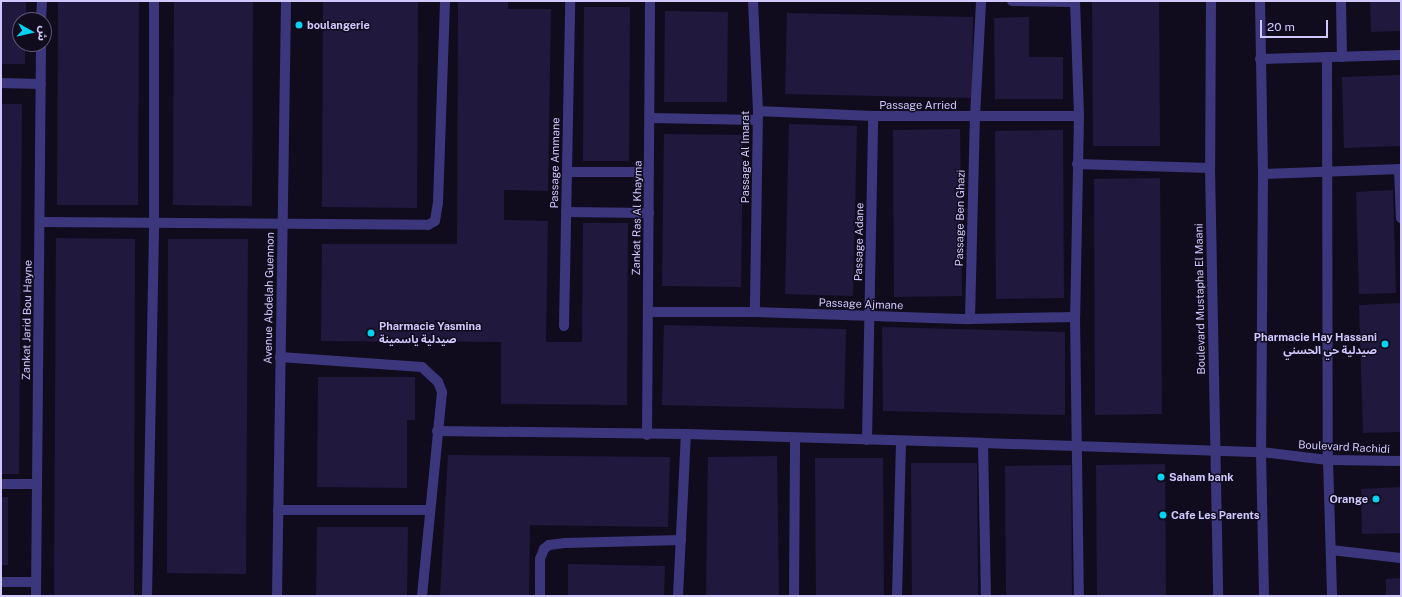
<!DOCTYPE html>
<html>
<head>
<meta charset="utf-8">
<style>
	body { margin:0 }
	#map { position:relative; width:1402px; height:597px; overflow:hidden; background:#100c1e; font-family:"Public Sans","Noto Sans Arabic",sans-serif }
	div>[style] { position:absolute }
	.building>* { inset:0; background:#21183e }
	.pedestrian>* { height:10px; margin:-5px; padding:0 5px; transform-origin:5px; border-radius:5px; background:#3c377c }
	.minor>* { height:10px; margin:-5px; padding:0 5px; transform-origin:5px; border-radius:5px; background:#3c377c }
	.tertiary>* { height:10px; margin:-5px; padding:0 5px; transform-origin:5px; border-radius:5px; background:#3c377c }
	.dots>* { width:11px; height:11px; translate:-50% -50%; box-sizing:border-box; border:2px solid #100c1e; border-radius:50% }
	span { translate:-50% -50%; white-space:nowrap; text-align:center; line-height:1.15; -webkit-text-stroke:3px #100c1e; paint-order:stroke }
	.poi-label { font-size:11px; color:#d1c9fe; font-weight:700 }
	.left { translate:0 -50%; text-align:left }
	.right { translate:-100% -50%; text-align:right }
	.street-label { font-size:11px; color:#d1c9fe }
	.frame { position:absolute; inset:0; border:2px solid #d1c9fe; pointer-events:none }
	.north { position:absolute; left:12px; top:12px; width:40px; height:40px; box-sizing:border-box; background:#100c1e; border:1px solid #5d5878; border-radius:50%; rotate:98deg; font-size:11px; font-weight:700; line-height:16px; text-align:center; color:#d1c9fe }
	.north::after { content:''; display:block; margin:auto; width:14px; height:18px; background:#03d3f1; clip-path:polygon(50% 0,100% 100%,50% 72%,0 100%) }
	.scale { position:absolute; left:1260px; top:20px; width:68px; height:18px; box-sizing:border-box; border:2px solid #d1c9fe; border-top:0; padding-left:5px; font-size:12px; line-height:14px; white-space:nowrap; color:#d1c9fe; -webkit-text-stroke:3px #100c1e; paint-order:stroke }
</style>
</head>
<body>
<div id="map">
	<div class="building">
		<i style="clip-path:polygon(1px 1px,26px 1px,26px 20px,20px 20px,20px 44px,25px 44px,25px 64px,1px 64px)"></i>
		<i style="clip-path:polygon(58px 1px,139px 1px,138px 205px,57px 205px)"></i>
		<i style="clip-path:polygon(174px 1px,253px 1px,252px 206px,173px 205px)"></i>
		<i style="clip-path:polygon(323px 1px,418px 1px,417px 208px,322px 207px)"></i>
		<i style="clip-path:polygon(458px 1px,508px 1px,508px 9px,551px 9px,548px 191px,504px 190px,504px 220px,548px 221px,546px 342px,582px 342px,583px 223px,628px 223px,627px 405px,501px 404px,501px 342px,321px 341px,322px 244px,457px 244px)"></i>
		<i style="clip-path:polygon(1092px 1px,1159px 1px,1160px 146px,1093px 146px)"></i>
		<i style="clip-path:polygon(1370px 1px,1401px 1px,1401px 31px,1371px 32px)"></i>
		<i style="clip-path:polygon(584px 7px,630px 7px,629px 161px,583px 161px)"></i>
		<i style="clip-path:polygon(665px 11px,728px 12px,727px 102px,664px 102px)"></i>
		<i style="clip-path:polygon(787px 13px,973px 17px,972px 98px,785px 94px)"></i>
		<i style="clip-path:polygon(1029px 17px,1029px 57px,1063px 57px,1063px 99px,995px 99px,994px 18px)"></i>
		<i style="clip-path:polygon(1401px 75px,1401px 146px,1344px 148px,1342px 77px)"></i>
		<i style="clip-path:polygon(1px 104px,22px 104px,19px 474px,1px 474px)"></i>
		<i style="clip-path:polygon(789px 124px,857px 126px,853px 296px,785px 294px)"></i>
		<i style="clip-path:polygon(960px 129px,962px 296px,894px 297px,893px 130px)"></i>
		<i style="clip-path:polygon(1063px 130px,1064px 298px,996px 299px,995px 131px)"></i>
		<i style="clip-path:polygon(664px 134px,743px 135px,741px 287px,662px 286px)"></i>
		<i style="clip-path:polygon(1160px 178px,1162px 414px,1095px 415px,1094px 179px)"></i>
		<i style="clip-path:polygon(1393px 190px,1396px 293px,1359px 294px,1356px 192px)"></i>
		<i style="clip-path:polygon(56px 238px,135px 239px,134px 596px,54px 596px)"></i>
		<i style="clip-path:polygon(168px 239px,248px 239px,246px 574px,167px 573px)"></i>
		<i style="clip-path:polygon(1401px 303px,1401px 432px,1363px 433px,1359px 305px)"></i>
		<i style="clip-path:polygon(664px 325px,846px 329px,844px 409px,662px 405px)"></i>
		<i style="clip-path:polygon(882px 327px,1065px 332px,1065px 415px,883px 411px)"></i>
		<i style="clip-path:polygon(318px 377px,415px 377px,415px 420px,407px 420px,407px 488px,317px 487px)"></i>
		<i style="clip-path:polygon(448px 455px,670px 457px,668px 527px,530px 525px,529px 596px,440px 596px)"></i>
		<i style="clip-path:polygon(777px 456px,779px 596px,706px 596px,708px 457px)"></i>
		<i style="clip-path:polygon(815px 458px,883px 458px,884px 596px,816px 596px)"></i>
		<i style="clip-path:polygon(911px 463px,977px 463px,978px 596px,912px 596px)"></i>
		<i style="clip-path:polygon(1165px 464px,1166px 596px,1097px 596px,1096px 465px)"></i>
		<i style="clip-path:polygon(1071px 465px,1072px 596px,1006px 596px,1005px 466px)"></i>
		<i style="clip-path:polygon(1401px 487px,1401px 533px,1362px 534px,1361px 489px)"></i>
		<i style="clip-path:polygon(1px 497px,8px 497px,8px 565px,1px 565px)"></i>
		<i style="clip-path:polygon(317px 527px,408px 527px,407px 596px,316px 596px)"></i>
		<i style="clip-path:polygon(568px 564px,665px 566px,664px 596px,568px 596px)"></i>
		<i style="clip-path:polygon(1401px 578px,1401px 596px,1386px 596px,1386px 579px)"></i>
	</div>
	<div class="pedestrian">
		<i style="left:975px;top:117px;width:116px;rotate:-87deg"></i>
	</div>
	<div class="minor">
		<i style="left:753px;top:1px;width:110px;rotate:87.4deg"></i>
		<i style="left:758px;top:111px;width:201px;rotate:90.9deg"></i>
		<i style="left:1012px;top:1px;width:63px;rotate:0.9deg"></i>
		<i style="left:1075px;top:1px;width:115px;rotate:88deg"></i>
		<i style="left:1079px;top:116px;width:201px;rotate:91.1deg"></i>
		<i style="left:1075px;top:317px;width:279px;rotate:89.2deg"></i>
		<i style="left:1341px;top:1px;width:56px;rotate:89deg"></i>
		<i style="left:41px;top:20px;width:19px;rotate:-87deg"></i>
		<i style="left:1327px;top:57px;width:403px;rotate:89.9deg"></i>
		<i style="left:1328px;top:460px;width:136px;rotate:88.3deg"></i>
		<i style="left:1260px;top:59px;width:141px;rotate:-1.6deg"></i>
		<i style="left:1px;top:83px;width:40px;rotate:1.4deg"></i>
		<i style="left:758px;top:111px;width:115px;rotate:2.5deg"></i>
		<i style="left:873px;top:116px;width:206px"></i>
		<i style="left:650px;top:118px;width:107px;rotate:1.1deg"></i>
		<i style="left:1077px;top:164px;width:133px;rotate:1.7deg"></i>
		<i style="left:1399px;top:169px;width:49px;rotate:87.7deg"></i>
		<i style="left:567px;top:172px;width:82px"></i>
		<i style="left:1263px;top:174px;width:138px;rotate:-2.1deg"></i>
		<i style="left:566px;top:212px;width:83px;rotate:0.7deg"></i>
		<i style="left:40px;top:222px;width:388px;rotate:0.4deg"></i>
		<i style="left:428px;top:225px;width:8px;rotate:-30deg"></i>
		<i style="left:435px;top:221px;width:18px;rotate:-81deg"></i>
		<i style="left:438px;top:203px;width:202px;rotate:-88deg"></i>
		<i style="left:648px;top:312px;width:107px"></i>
		<i style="left:755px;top:312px;width:215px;rotate:1.9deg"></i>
		<i style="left:970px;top:319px;width:105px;rotate:-1.1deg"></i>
		<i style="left:970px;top:319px;width:202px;rotate:-88.6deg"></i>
		<i style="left:564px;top:326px;width:325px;rotate:-88.9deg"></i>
		<i style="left:280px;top:357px;width:142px;rotate:4deg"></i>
		<i style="left:422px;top:367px;width:22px;rotate:43deg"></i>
		<i style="left:438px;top:382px;width:11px;rotate:68deg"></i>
		<i style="left:442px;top:392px;width:205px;rotate:95.6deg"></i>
		<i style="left:437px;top:431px;width:249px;rotate:0.7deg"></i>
		<i style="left:686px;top:434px;width:297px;rotate:1.7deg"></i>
		<i style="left:983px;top:443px;width:278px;rotate:1.9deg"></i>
		<i style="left:1261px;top:452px;width:67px;rotate:6.8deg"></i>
		<i style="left:1328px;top:460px;width:73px;rotate:0.8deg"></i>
		<i style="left:647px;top:435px;width:434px;rotate:-89.6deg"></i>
		<i style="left:867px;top:440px;width:324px;rotate:-88.9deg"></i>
		<i style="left:983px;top:443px;width:153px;rotate:88.9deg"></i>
		<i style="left:1px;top:484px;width:36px"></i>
		<i style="left:278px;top:510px;width:152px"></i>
		<i style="left:1331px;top:550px;width:70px;rotate:6.5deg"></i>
		<i style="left:1px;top:582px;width:35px"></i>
		<i style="left:36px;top:596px;width:552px;rotate:-89.48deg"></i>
		<i style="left:147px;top:596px;width:373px;rotate:-88.9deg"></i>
		<i style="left:154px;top:223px;width:222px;rotate:-90deg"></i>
		<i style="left:277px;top:596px;width:595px;rotate:-89.13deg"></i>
		<i style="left:540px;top:596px;width:37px;rotate:-90deg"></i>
		<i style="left:540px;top:559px;width:11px;rotate:-68deg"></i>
		<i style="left:544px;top:549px;width:6px;rotate:-39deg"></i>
		<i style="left:549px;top:545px;width:16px;rotate:-7deg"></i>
		<i style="left:565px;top:543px;width:116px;rotate:-1.5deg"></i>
		<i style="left:678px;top:596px;width:162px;rotate:-87.2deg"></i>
		<i style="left:794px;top:596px;width:157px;rotate:-89.6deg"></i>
		<i style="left:897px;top:596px;width:154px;rotate:-88.5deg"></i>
	</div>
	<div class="tertiary">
		<i style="left:1211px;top:1px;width:167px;rotate:90.3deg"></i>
		<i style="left:1210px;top:168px;width:428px;rotate:88.9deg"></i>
		<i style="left:1260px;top:1px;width:173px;rotate:89deg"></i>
		<i style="left:1263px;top:174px;width:278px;rotate:90.4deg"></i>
		<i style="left:1261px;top:452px;width:144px;rotate:88.8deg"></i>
	</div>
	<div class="dots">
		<i style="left:299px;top:25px;background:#03d3f1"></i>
		<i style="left:371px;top:333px;background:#03d3f1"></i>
		<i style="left:1385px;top:344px;background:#03d3f1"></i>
		<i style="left:1161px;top:477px;background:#03d3f1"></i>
		<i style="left:1376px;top:499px;background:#03d3f1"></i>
		<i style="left:1163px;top:515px;background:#03d3f1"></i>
	</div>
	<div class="poi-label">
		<span class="left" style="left:307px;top:25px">boulangerie</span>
		<span class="left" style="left:379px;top:333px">Pharmacie Yasmina<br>صيدلية ياسمينة</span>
		<span class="right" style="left:1377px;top:344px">Pharmacie Hay Hassani<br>صيدلية حي الحسني</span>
		<span class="left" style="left:1169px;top:477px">Saham bank</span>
		<span class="right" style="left:1368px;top:499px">Orange</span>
		<span class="left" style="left:1171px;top:515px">Cafe Les Parents</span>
	</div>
	<div class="street-label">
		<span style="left:918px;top:105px">Passage Arried</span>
		<span style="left:745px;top:157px;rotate:-90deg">Passage Al Imarat</span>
		<span style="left:555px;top:163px;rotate:-89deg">Passage Ammane</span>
		<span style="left:637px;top:218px;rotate:-89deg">Zankat Ras Al Khayma</span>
		<span style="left:960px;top:218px;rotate:-89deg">Passage Ben Ghazi</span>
		<span style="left:859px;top:242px;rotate:-89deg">Passage Adane</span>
		<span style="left:269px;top:298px;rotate:-89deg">Avenue Abdelah Guennon</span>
		<span style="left:1200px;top:299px;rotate:-91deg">Boulevard Mustapha El Maani</span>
		<span style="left:861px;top:304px;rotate:2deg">Passage Ajmane</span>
		<span style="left:27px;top:320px;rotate:-89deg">Zankat Jarid Bou Hayne</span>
		<span style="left:1344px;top:447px;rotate:3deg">Boulevard Rachidi</span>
	</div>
	<div class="frame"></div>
	<div class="north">ش</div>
	<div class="scale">20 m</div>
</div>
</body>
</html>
